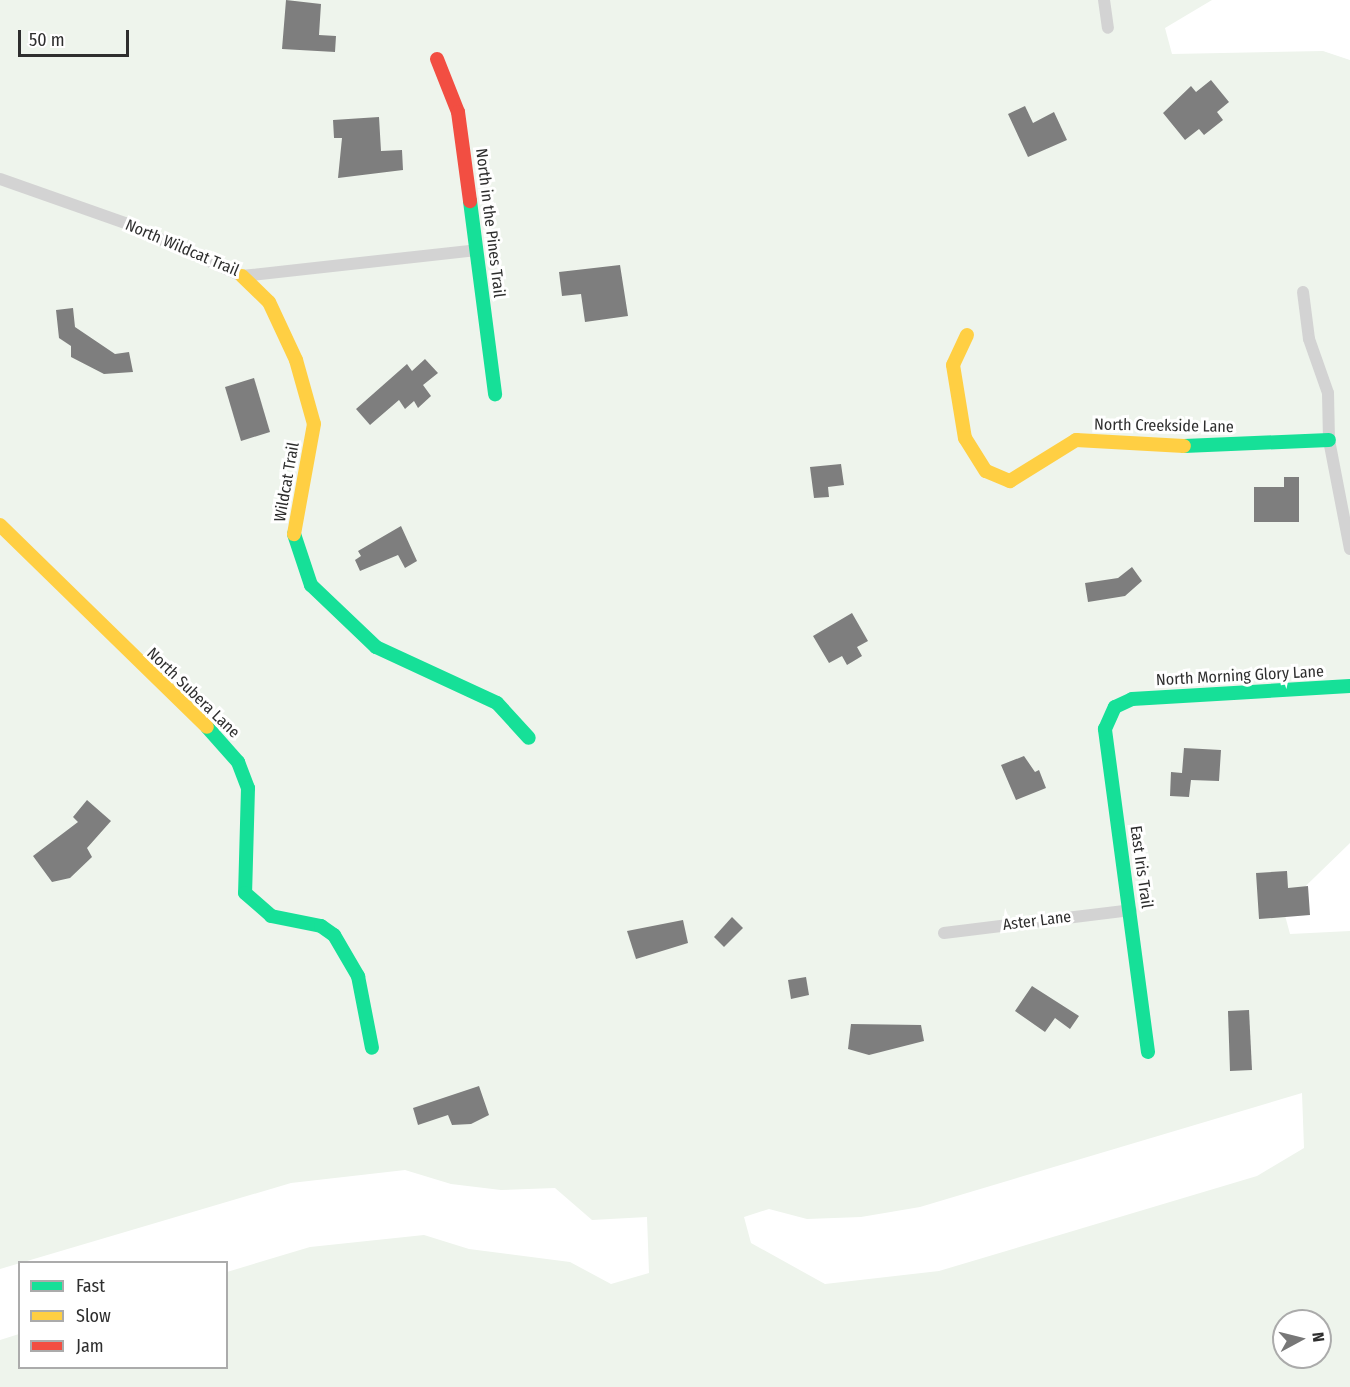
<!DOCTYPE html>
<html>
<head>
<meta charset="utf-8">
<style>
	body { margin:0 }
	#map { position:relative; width:1350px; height:1387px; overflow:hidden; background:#fff; font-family:"Fira Sans Condensed",sans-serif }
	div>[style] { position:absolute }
	.green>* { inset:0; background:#eef4ec }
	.building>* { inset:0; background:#7e7e7e }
	.street>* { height:12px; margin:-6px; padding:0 6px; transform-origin:6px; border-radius:6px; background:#d3d3d3 }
	.fast>* { height:14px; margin:-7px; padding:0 7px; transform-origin:7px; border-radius:7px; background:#16e098 }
	.slow>* { height:14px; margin:-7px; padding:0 7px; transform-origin:7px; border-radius:7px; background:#ffcf43 }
	.jam>* { height:14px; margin:-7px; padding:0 7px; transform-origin:7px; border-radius:7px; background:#f24e42 }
	span { translate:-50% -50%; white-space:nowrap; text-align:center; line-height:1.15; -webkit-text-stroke:6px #fff; paint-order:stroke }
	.street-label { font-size:16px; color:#2e2e2e }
	.legend { position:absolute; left:18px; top:1261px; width:210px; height:108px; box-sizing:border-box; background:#fff; border:2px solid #ababab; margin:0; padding:8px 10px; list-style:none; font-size:18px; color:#2e2e2e }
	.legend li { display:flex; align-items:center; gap:12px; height:30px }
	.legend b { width:30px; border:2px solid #ababab }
	.north { position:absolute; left:1272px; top:1309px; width:60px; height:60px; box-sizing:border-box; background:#fff; border:2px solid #ababab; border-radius:50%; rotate:83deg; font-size:16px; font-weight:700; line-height:24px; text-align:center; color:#2e2e2e }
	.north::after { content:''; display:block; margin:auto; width:21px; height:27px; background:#777; clip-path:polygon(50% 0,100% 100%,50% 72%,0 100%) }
	.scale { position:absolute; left:18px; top:30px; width:111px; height:27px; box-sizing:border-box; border:3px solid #2e2e2e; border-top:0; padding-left:8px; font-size:18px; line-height:21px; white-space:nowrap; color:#2e2e2e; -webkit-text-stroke:4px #fff; paint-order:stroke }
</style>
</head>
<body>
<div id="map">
	<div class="green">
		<i style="clip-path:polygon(evenodd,0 0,1212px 0,1165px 28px,1172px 54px,1323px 51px,1350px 60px,1350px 843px,1283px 908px,1290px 934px,1350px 931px,1350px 1387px,0 1387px,0 1340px,19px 1334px,20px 1368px,226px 1368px,227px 1272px,310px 1247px,424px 1235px,469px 1249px,570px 1262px,611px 1284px,649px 1273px,647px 1217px,592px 1220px,555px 1188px,501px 1190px,451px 1184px,405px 1170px,291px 1183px,0 1269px,0 0,1302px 1093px,1304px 1148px,1257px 1176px,939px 1271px,825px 1284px,751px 1243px,744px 1217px,769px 1209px,807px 1219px,861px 1217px,920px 1207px,1302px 1093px,0 0,1284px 1321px,1320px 1321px,1320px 1357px,1284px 1357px,1284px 1321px)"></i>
	</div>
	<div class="building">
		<i style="clip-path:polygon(286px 0,321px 4px,319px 35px,336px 36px,335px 52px,282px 49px)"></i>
		<i style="clip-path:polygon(1211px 80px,1229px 102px,1217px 112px,1223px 120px,1204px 135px,1199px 129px,1185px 140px,1163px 113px,1191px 86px,1196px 92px)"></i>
		<i style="clip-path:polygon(1025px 106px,1033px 123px,1054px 112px,1067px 140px,1028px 157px,1008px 114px)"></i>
		<i style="clip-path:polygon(379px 117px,381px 151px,402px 150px,403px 170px,338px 178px,342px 138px,334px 138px,333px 120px)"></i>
		<i style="clip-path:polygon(620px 265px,628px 316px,585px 322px,581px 294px,562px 296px,559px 272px)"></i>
		<i style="clip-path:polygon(73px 308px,75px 327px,115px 354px,129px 352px,133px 372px,104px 374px,71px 357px,71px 346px,59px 338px,56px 310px)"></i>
		<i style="clip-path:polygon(425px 359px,438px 373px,423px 385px,431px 396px,418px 408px,414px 401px,405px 409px,399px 400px,370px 425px,356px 409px,407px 364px,412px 371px)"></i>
		<i style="clip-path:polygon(254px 378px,270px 432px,241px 441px,225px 387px)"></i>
		<i style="clip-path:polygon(841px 464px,844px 485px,828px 487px,829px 497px,814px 498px,810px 467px)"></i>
		<i style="clip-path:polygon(1284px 477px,1299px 477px,1299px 522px,1254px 522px,1254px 487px,1284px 487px)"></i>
		<i style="clip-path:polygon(401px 526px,417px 561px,405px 568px,398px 555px,360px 571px,355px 560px,361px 556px,358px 551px)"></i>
		<i style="clip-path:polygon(1132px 567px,1142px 581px,1125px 596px,1088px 602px,1085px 583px,1118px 578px)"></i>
		<i style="clip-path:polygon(852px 613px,868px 641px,857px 647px,862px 656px,847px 665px,842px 656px,829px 663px,813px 636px)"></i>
		<i style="clip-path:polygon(1184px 748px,1221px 750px,1219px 781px,1191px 780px,1189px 797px,1170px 796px,1171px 772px,1182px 773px)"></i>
		<i style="clip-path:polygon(1024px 756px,1035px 772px,1039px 770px,1046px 788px,1016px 800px,1001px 765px)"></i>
		<i style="clip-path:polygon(87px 800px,111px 821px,87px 848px,92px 857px,70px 878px,52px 882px,33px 856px,78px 822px,73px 817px)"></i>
		<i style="clip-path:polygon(1287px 871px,1288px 888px,1308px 886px,1310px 915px,1259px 919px,1256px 873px)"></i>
		<i style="clip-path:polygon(732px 917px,743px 928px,724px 947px,714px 937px)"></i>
		<i style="clip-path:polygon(683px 920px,688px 943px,636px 959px,627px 931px)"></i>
		<i style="clip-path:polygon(806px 977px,809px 995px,791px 999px,788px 980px)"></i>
		<i style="clip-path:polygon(1032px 986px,1079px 1016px,1070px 1029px,1055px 1018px,1045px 1032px,1015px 1011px)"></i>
		<i style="clip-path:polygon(1249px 1010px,1252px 1070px,1230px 1071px,1228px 1011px)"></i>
		<i style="clip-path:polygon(851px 1024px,921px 1025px,924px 1041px,869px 1055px,848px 1049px)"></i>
		<i style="clip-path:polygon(479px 1086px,489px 1115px,471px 1124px,452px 1125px,448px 1115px,418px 1125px,413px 1108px)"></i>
	</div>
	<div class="street">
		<i style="left:1104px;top:0;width:28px;rotate:82deg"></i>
		<i style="left:0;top:179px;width:133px;rotate:19.4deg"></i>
		<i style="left:125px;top:223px;width:128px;rotate:24.4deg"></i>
		<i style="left:242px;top:276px;width:236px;rotate:-6.3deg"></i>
		<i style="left:1303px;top:292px;width:47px;rotate:82.7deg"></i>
		<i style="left:1309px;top:339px;width:57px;rotate:70.6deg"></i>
		<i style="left:1328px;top:393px;width:47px;rotate:88.8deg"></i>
		<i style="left:1329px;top:440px;width:111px;rotate:79.1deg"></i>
		<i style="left:944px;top:933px;width:188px;rotate:-7deg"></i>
	</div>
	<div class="fast">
		<i style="left:470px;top:201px;width:195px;rotate:82.6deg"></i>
		<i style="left:1184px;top:446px;width:145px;rotate:-2.4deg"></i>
		<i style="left:294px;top:534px;width:54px;rotate:71.6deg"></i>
		<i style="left:311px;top:585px;width:90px;rotate:43.6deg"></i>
		<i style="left:376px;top:647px;width:133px;rotate:24.8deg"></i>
		<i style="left:497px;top:703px;width:47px;rotate:47.6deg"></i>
		<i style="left:207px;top:727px;width:47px;rotate:48.5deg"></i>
		<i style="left:238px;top:762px;width:28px;rotate:69deg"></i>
		<i style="left:248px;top:788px;width:105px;rotate:91.6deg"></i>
		<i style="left:245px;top:893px;width:35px;rotate:41deg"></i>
		<i style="left:271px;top:916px;width:51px;rotate:11.3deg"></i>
		<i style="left:321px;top:926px;width:16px;rotate:35deg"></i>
		<i style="left:334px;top:935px;width:48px;rotate:59.7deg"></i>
		<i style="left:358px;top:976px;width:73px;rotate:79deg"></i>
		<i style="left:1148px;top:1052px;width:326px;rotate:-97.6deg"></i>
		<i style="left:1105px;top:729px;width:24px;rotate:-66deg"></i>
		<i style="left:1115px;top:707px;width:19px;rotate:-25deg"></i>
		<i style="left:1132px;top:699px;width:218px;rotate:-3.4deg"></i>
	</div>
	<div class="slow">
		<i style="left:242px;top:276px;width:37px;rotate:44deg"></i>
		<i style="left:269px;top:302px;width:64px;rotate:65deg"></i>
		<i style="left:296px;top:360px;width:66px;rotate:74.3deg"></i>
		<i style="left:314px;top:424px;width:112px;rotate:100.3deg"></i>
		<i style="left:967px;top:335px;width:33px;rotate:115deg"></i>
		<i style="left:953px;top:365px;width:74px;rotate:80.7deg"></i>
		<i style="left:965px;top:438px;width:39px;rotate:58deg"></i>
		<i style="left:986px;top:471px;width:26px;rotate:23deg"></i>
		<i style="left:1010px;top:481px;width:78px;rotate:-31.8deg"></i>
		<i style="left:1076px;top:440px;width:108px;rotate:3.2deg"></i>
		<i style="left:0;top:525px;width:289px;rotate:44.3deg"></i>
	</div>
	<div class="jam">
		<i style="left:437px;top:59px;width:57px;rotate:68.4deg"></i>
		<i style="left:458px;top:112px;width:90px;rotate:82.3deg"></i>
	</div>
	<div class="street-label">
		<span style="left:490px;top:223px;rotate:83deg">North in the Pines Trail</span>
		<span style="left:182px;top:248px;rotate:23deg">North Wildcat Trail</span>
		<span style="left:1164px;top:426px;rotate:1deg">North Creekside Lane</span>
		<span style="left:287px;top:482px;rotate:-80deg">Wildcat Trail</span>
		<span style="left:1240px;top:676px;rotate:-3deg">North Morning Glory Lane</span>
		<span style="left:193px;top:693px;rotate:44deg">North Subera Lane</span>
		<span style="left:1141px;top:867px;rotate:82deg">East Iris Trail</span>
		<span style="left:1037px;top:921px;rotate:-7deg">Aster Lane</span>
	</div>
	<ul class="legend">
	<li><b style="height:8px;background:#16e098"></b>Fast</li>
	<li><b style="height:8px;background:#ffcf43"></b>Slow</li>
	<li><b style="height:8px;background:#f24e42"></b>Jam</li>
	</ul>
	<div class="north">N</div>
	<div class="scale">50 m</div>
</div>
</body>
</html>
